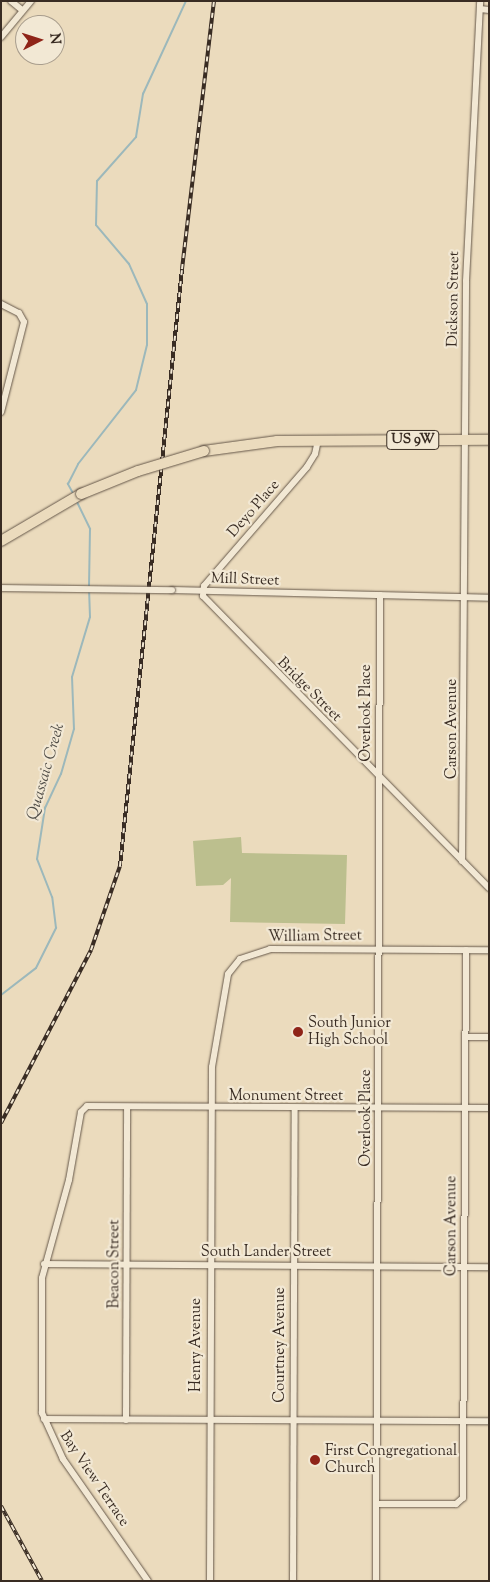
<!DOCTYPE html>
<html>
<head>
<meta charset="utf-8">
<style>
	body { margin:0 }
	#map { position:relative; width:490px; height:1582px; overflow:hidden; background:#ebdbbd; font-family:"Sorts Mill Goudy",serif }
	div>[style] { position:absolute }
	.green>* { inset:0; background:#bcbf8e }
	.stream>* { height:2px; margin:-1px; padding:0 1px; transform-origin:1px; border-radius:1px; background:#9cb8bb }
	.roads { filter:drop-shadow(0 0 1px #66584a) drop-shadow(0 0 1px #66584a) }
	.minor>* { height:6px; margin:-3px; padding:0 3px; transform-origin:3px; border-radius:3px; background:#f2e8d4 }
	.trunk>* { height:10px; margin:-5px; padding:0 5px; transform-origin:5px; border-radius:5px; background:#ebdbbd }
	.rail>* { height:4px; margin-top:-2px; transform-origin:0; background:repeating-linear-gradient(90deg,#f2e8d4 0 5.5px,#392c23 0 11px); box-sizing:border-box; border-block:1px solid #392c23 }
	.bridges { filter:drop-shadow(0 0 1px #66584a) drop-shadow(0 0 1px #66584a) }
	.minor-bridge>* { height:6px; margin:-3px; padding:0 3px; transform-origin:3px; border-radius:3px; background:#f2e8d4 }
	.trunk-bridge>* { height:10px; margin:-5px; padding:0 5px; transform-origin:5px; border-radius:5px; background:#ebdbbd }
	.dots>* { width:14px; height:14px; translate:-50% -50%; box-sizing:border-box; border:2px solid #f2e8d4; border-radius:50% }
	span { translate:-50% -50%; white-space:nowrap; text-align:center; line-height:1.15; -webkit-text-stroke:4.5px #f2e8d4; paint-order:stroke }
	.shield-label span { padding:1px 4px; background:#f2e8d4; border:1px solid; border-radius:4px; -webkit-text-stroke-width:0 }
	.shield-label { font-size:14px; color:#392c23; font-weight:700 }
	.street-label { font-size:15px; color:#392c23 }
	.poi-label { font-size:15px; color:#392c23 }
	.left { translate:0 -50%; text-align:left }
	.water-label { font-size:16px; color:#524f49; font-style:italic }
	.frame { position:absolute; inset:0; border:2px solid #392c23; pointer-events:none }
	.north { position:absolute; left:15px; top:15px; width:50px; height:50px; box-sizing:border-box; background:#f2e8d4; border:1px solid #a89d8d; border-radius:50%; rotate:85deg; font-size:14px; font-weight:700; line-height:20px; text-align:center; color:#392c23 }
	.north::after { content:''; display:block; margin:auto; width:18px; height:22px; background:#8f2418; clip-path:polygon(50% 0,100% 100%,50% 72%,0 100%) }
</style>
</head>
<body>
<div id="map">
	<div class="green">
		<i style="clip-path:polygon(241px 837px,242px 853px,347px 855px,345px 924px,230px 922px,231px 878px,223px 885px,196px 886px,193px 841px)"></i>
	</div>
	<div class="stream">
		<i style="left:74px;top:495px;width:13px;rotate:-119deg"></i>
		<i style="left:68px;top:484px;width:22px;rotate:-63deg"></i>
		<i style="left:78px;top:464px;width:94px;rotate:-51.9deg"></i>
		<i style="left:136px;top:390px;width:46px;rotate:-76.3deg"></i>
		<i style="left:147px;top:345px;width:41px;rotate:-90deg"></i>
		<i style="left:147px;top:304px;width:44px;rotate:-114.2deg"></i>
		<i style="left:129px;top:264px;width:51px;rotate:-130.2deg"></i>
		<i style="left:96px;top:225px;width:44px;rotate:-88.7deg"></i>
		<i style="left:97px;top:181px;width:59px;rotate:-48.4deg"></i>
		<i style="left:136px;top:137px;width:44px;rotate:-80.8deg"></i>
		<i style="left:143px;top:94px;width:102px;rotate:-65.2deg"></i>
		<i style="left:77px;top:502px;width:30px;rotate:64deg"></i>
		<i style="left:90px;top:529px;width:58px;rotate:91deg"></i>
		<i style="left:1px;top:995px;width:44px;rotate:-37.6deg"></i>
		<i style="left:36px;top:968px;width:45px;rotate:-63.4deg"></i>
		<i style="left:56px;top:928px;width:31px;rotate:-97deg"></i>
		<i style="left:52px;top:897px;width:41px;rotate:-111.5deg"></i>
		<i style="left:37px;top:859px;width:52px;rotate:-81.1deg"></i>
		<i style="left:45px;top:808px;width:38px;rotate:-65deg"></i>
		<i style="left:61px;top:774px;width:47px;rotate:-73.9deg"></i>
		<i style="left:74px;top:729px;width:52px;rotate:-92.2deg"></i>
		<i style="left:72px;top:677px;width:63px;rotate:-73.3deg"></i>
		<i style="left:90px;top:617px;width:25px;rotate:-92deg"></i>
	</div>
	<div class="roads">
		<div class="minor">
			<i style="left:11px;top:1px;width:14px;rotate:39deg"></i>
			<i style="left:480px;top:9px;width:9px;rotate:6deg"></i>
			<i style="left:1px;top:37px;width:47px;rotate:-50.2deg"></i>
			<i style="left:1px;top:304px;width:20px;rotate:27deg"></i>
			<i style="left:19px;top:313px;width:10px;rotate:61deg"></i>
			<i style="left:24px;top:322px;width:93px;rotate:104.3deg"></i>
			<i style="left:318px;top:440px;width:14px;rotate:102deg"></i>
			<i style="left:315px;top:454px;width:15px;rotate:122deg"></i>
			<i style="left:307px;top:467px;width:157px;rotate:130.9deg"></i>
			<i style="left:204px;top:586px;width:10px;rotate:96deg"></i>
			<i style="left:203px;top:596px;width:409px;rotate:45.6deg"></i>
			<i style="left:172px;top:590px;width:317px;rotate:1.4deg"></i>
			<i style="left:462px;top:861px;width:580px;rotate:-89.6deg"></i>
			<i style="left:466px;top:281px;width:280px;rotate:-87.1deg"></i>
			<i style="left:466px;top:1037px;width:23px"></i>
			<i style="left:44px;top:1264px;width:445px;rotate:0.4deg"></i>
			<i style="left:44px;top:1419px;width:445px;rotate:0.3deg"></i>
			<i style="left:126px;top:1420px;width:313px;rotate:-89.8deg"></i>
			<i style="left:378px;top:1504px;width:78px"></i>
			<i style="left:456px;top:1504px;width:9px;rotate:-41deg"></i>
			<i style="left:463px;top:1498px;width:548px;rotate:-89.69deg"></i>
			<i style="left:148px;top:1581px;width:149px;rotate:-124.9deg"></i>
			<i style="left:63px;top:1459px;width:51px;rotate:-114.5deg"></i>
			<i style="left:42px;top:1413px;width:135px;rotate:-90deg"></i>
			<i style="left:42px;top:1278px;width:102px;rotate:-74.6deg"></i>
			<i style="left:69px;top:1180px;width:69px;rotate:-80deg"></i>
			<i style="left:81px;top:1112px;width:8px;rotate:-45deg"></i>
			<i style="left:87px;top:1106px;width:402px;rotate:0.3deg"></i>
			<i style="left:210px;top:1581px;width:514px;rotate:-89.78deg"></i>
			<i style="left:212px;top:1067px;width:94px;rotate:-80.2deg"></i>
			<i style="left:228px;top:974px;width:19px;rotate:-51deg"></i>
			<i style="left:240px;top:959px;width:32px;rotate:-18deg"></i>
			<i style="left:270px;top:949px;width:219px;rotate:0.3deg"></i>
			<i style="left:293px;top:1581px;width:472px;rotate:-89.8deg"></i>
			<i style="left:376px;top:1581px;width:986px;rotate:-89.77deg"></i>
		</div>
		<div class="trunk">
			<i style="left:204px;top:451px;width:74px;rotate:-7.8deg"></i>
			<i style="left:277px;top:441px;width:212px;rotate:-0.3deg"></i>
			<i style="left:1px;top:541px;width:93px;rotate:-30.4deg"></i>
		</div>
	</div>
	<div class="rail">
		<i style="left:1px;top:1123px;width:195px;rotate:-62.5deg"></i>
		<i style="left:91px;top:950px;width:89px;rotate:-71deg"></i>
		<i style="left:120px;top:866px;width:600px;rotate:-84.07deg"></i>
		<i style="left:182px;top:269px;width:270px;rotate:-83.2deg"></i>
		<i style="left:1px;top:1506px;width:85px;rotate:61.3deg"></i>
	</div>
	<div class="bridges">
		<div class="minor-bridge">
			<i style="left:1px;top:588px;width:171px;rotate:0.7deg"></i>
		</div>
		<div class="trunk-bridge">
			<i style="left:81px;top:494px;width:61px;rotate:-22deg"></i>
			<i style="left:138px;top:471px;width:69px;rotate:-16.9deg"></i>
		</div>
	</div>
	<div class="dots">
		<i style="left:298px;top:1032px;background:#8f2418"></i>
		<i style="left:315px;top:1460px;background:#8f2418"></i>
	</div>
	<div class="shield-label">
		<span style="left:413px;top:440px">US 9W</span>
	</div>
	<div class="street-label">
		<span style="left:454px;top:299px;rotate:-89deg">Dickson Street</span>
		<span style="left:254px;top:509px;rotate:-49deg">Deyo Place</span>
		<span style="left:245px;top:580px;rotate:2deg">Mill Street</span>
		<span style="left:309px;top:690px;rotate:45deg">Bridge Street</span>
		<span style="left:367px;top:713px;rotate:-90deg">Overlook Place</span>
		<span style="left:453px;top:729px;rotate:-90deg">Carson Avenue</span>
		<span style="left:315px;top:937px;rotate:-1deg">William Street</span>
		<span style="left:286px;top:1097px">Monument Street</span>
		<span style="left:367px;top:1118px;rotate:-90deg">Overlook Place</span>
		<span style="left:452px;top:1226px;rotate:-90deg">Carson Avenue</span>
		<span style="left:266px;top:1253px">South Lander Street</span>
		<span style="left:115px;top:1264px;rotate:-90deg">Beacon Street</span>
		<span style="left:197px;top:1345px;rotate:-90deg">Henry Avenue</span>
		<span style="left:281px;top:1345px;rotate:-90deg">Courtney Avenue</span>
		<span style="left:94px;top:1479px;rotate:56deg">Bay View Terrace</span>
	</div>
	<div class="poi-label">
		<span class="left" style="left:308px;top:1032px">South Junior<br>High School</span>
		<span class="left" style="left:325px;top:1460px">First Congregational<br>Church</span>
	</div>
	<div class="water-label">
		<span style="left:47px;top:772px;rotate:-74deg">Quassaic Creek</span>
	</div>
	<div class="frame"></div>
	<div class="north">N</div>
</div>
</body>
</html>
